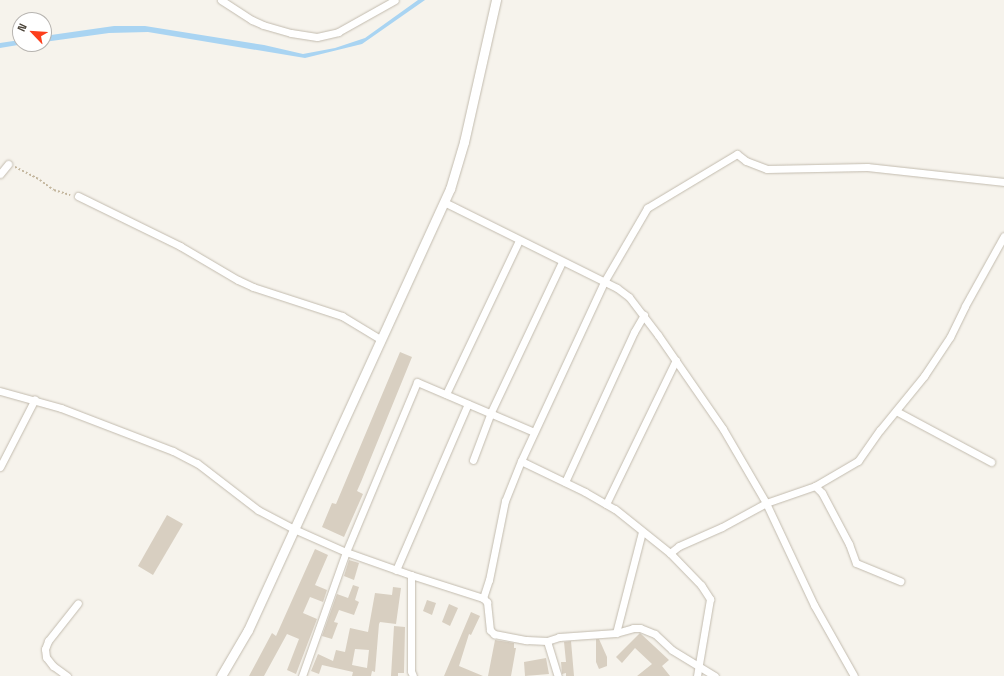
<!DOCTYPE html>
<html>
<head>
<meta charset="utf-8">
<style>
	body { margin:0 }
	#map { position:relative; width:1004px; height:676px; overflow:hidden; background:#f6f3ec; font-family:"Space Grotesk",sans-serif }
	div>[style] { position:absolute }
	.water>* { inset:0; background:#a9d4f2 }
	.building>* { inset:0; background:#d8cfc1 }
	.path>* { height:1.5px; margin-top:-0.75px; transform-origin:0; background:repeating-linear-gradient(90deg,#c4b79f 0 2px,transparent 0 4px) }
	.roads { filter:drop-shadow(0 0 1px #c2bbae) drop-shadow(0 0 1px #c2bbae) }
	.minor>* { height:7px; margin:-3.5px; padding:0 3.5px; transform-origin:3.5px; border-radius:3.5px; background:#fff }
	.tertiary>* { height:9px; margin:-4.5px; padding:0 4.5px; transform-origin:4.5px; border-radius:4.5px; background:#fff }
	span { translate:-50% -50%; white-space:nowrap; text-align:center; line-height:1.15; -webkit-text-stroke:3px #fff; paint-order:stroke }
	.north { position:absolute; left:12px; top:12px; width:40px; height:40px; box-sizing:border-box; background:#fff; border:1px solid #b7b4b0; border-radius:50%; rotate:295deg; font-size:11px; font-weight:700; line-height:16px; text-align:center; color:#4b4439 }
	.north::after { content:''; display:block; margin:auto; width:14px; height:18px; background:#fc3f1d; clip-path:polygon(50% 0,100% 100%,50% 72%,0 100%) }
</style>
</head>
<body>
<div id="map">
	<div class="water">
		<i style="clip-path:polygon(418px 0,425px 0,362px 44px,305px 58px,148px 32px,109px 33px,44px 42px,44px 36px,114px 26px,145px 26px,264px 45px,303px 54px,335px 48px,365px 38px)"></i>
		<i style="clip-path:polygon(20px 40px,20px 44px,24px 44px,0 48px,0 43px)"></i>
	</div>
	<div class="building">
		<i style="clip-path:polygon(400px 352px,412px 357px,361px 482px,357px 491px,363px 494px,344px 537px,322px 527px,332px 503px,336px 504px)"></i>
		<i style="clip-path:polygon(167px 515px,183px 524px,153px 575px,138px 566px)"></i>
		<i style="clip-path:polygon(315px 549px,328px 555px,315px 585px,327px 590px,323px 602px,310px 597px,303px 613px,317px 619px,296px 674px,287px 670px,299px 639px,287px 634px,264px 676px,249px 676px,272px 633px,276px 636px)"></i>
		<i style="clip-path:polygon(349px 560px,359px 563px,354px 580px,344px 576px)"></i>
		<i style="clip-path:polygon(353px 585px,359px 587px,355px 600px,359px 602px,354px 615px,339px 610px,334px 622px,338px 623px,332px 639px,322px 636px,337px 594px,348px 598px)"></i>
		<i style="clip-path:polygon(evenodd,393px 587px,401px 588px,396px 624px,380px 622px,379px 624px,375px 672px,372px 671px,371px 676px,352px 676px,353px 672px,322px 665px,319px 674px,311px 671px,318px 654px,333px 661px,336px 650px,345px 652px,350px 628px,368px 632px,375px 593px,392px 595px,393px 587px,355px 649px,369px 650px,367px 668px,352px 665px,355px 649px)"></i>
		<i style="clip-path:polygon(427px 600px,436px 603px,432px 615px,423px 611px)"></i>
		<i style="clip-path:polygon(449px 604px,458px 608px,450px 626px,442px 622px)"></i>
		<i style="clip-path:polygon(471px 612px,480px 616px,471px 635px,469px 634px,459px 666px,483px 676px,444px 676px)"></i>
		<i style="clip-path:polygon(394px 626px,405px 627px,404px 673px,398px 673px,398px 676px,391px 676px)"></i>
		<i style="clip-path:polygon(640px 633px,669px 660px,662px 666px,670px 676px,637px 676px,652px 664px,635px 648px,622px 663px,616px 657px)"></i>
		<i style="clip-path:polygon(596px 639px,599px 639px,607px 657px,607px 666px,599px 669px,596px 662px)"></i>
		<i style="clip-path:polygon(495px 640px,514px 643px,514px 648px,516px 648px,511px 676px,488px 676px)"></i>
		<i style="clip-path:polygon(571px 641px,574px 676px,566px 676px,566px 673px,562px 674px,561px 662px,566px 662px,564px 642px)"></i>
		<i style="clip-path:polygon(546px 658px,549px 674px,525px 676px,524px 662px)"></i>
	</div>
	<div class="path">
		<i style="left:15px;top:167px;width:28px;rotate:27deg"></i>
		<i style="left:40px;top:180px;width:17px;rotate:36deg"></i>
		<i style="left:54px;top:190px;width:17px;rotate:17deg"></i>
	</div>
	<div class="roads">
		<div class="minor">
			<i style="left:221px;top:0;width:37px;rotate:33deg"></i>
			<i style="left:252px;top:20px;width:12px;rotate:24deg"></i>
			<i style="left:263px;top:25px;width:29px;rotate:16deg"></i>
			<i style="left:291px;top:33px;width:26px;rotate:9deg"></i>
			<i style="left:317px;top:37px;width:22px;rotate:-13deg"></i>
			<i style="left:338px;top:32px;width:65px;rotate:-29.3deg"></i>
			<i style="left:0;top:174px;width:13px;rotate:-51deg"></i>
			<i style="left:78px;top:196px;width:114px;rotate:26.1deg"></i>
			<i style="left:180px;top:246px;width:67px;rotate:30.4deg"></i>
			<i style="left:238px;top:280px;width:17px;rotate:25deg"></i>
			<i style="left:253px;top:287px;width:94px;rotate:18deg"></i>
			<i style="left:342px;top:316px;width:44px;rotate:31.2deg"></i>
			<i style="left:444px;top:202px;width:193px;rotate:26.4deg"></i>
			<i style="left:617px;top:288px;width:15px;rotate:37deg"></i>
			<i style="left:629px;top:297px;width:48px;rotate:52.7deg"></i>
			<i style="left:658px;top:335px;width:114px;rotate:55.3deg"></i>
			<i style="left:723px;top:429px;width:86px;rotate:59.8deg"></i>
			<i style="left:766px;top:503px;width:113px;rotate:64.8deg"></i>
			<i style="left:814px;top:605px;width:81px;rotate:60.6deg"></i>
			<i style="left:0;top:391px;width:63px;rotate:15.6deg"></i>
			<i style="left:61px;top:408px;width:120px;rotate:21deg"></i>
			<i style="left:173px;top:451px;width:27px;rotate:27deg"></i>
			<i style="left:197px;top:463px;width:77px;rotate:37.6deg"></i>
			<i style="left:258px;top:510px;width:41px;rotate:27.8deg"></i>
			<i style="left:294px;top:529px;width:57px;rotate:23.9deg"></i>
			<i style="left:346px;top:552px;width:69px;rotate:19.5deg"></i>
			<i style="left:411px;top:575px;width:76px;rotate:17.7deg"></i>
			<i style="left:483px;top:598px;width:19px;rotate:-72deg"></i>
			<i style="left:489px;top:580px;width:81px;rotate:-78.6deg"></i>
			<i style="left:505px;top:501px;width:43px;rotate:-68.2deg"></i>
			<i style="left:521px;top:461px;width:197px;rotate:-65.1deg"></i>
			<i style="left:604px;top:282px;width:86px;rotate:-59.8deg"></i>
			<i style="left:647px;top:208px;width:105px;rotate:-31deg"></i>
			<i style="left:737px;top:154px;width:11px;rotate:38deg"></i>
			<i style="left:746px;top:161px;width:22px;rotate:21deg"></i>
			<i style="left:767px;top:169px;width:100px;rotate:-1.1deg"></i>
			<i style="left:867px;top:167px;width:138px;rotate:6.2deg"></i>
			<i style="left:446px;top:394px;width:170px;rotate:-64.6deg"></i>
			<i style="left:896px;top:411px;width:108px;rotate:28.2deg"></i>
			<i style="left:473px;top:460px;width:51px;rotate:-69.4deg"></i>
			<i style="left:491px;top:412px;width:166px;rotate:-64.7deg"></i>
			<i style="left:521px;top:461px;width:71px;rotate:25.8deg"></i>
			<i style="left:585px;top:492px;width:34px;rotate:30deg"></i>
			<i style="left:615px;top:509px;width:70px;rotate:38.7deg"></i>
			<i style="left:670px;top:553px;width:45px;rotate:45.9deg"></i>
			<i style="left:701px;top:585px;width:17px;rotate:57deg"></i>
			<i style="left:710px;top:599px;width:78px;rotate:99.6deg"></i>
			<i style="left:0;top:467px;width:76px;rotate:-62.8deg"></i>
			<i style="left:565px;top:482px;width:165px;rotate:-65.3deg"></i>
			<i style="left:634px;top:332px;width:20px;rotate:-60deg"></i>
			<i style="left:815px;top:486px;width:10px;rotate:45deg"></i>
			<i style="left:822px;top:493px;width:58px;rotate:62.1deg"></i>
			<i style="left:849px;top:544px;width:20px;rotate:70deg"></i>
			<i style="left:856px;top:563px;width:48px;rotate:22.2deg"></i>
			<i style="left:606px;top:504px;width:160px;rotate:-64.1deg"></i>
			<i style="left:670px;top:553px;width:11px;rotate:-38deg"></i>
			<i style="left:679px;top:546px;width:47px;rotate:-23.8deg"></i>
			<i style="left:722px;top:527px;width:50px;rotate:-28.6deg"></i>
			<i style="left:766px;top:503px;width:52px;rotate:-19.1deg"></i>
			<i style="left:815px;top:486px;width:50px;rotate:-30.2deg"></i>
			<i style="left:858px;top:461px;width:38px;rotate:-55deg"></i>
			<i style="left:880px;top:430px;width:70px;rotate:-50.8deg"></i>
			<i style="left:924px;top:376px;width:47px;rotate:-56.3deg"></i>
			<i style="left:950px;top:337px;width:34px;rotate:-64deg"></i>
			<i style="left:965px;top:306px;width:80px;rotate:-60.9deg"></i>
			<i style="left:396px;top:570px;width:181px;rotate:-66.6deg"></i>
			<i style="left:411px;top:575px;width:96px;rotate:90deg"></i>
			<i style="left:411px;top:671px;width:5px;rotate:68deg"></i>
			<i style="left:483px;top:598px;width:6px;rotate:45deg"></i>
			<i style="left:487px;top:602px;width:28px;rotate:84deg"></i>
			<i style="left:490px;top:630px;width:6px;rotate:45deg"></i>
			<i style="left:494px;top:634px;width:33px;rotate:11deg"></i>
			<i style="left:526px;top:640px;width:21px;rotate:3deg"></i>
			<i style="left:547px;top:641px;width:13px;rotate:-18deg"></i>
			<i style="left:559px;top:637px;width:57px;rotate:-4deg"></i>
			<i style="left:616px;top:633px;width:18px;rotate:-16deg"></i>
			<i style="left:633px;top:628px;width:7px"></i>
			<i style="left:640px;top:628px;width:16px;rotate:22deg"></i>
			<i style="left:655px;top:634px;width:23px;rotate:43deg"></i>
			<i style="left:672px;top:650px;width:50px;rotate:31.2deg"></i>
			<i style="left:616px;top:633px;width:104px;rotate:-75.6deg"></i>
			<i style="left:547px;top:641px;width:37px;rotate:73deg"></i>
			<i style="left:67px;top:676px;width:17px;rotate:-144deg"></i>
			<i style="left:53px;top:666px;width:11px;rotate:-128deg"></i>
			<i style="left:46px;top:657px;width:8px;rotate:-97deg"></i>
			<i style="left:45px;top:649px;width:9px;rotate:-69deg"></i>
			<i style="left:48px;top:641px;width:48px;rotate:-51.7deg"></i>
			<i style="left:302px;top:676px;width:132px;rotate:-70.5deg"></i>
			<i style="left:346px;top:552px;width:184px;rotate:-67.3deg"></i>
			<i style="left:417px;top:382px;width:127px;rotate:23.1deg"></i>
		</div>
		<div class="tertiary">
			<i style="left:221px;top:676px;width:53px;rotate:-59.6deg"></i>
			<i style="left:248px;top:630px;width:485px;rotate:-65.4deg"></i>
			<i style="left:450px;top:189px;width:49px;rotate:-73.4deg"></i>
			<i style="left:464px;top:142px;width:146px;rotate:-77.3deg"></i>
		</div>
	</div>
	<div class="north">N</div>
</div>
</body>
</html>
